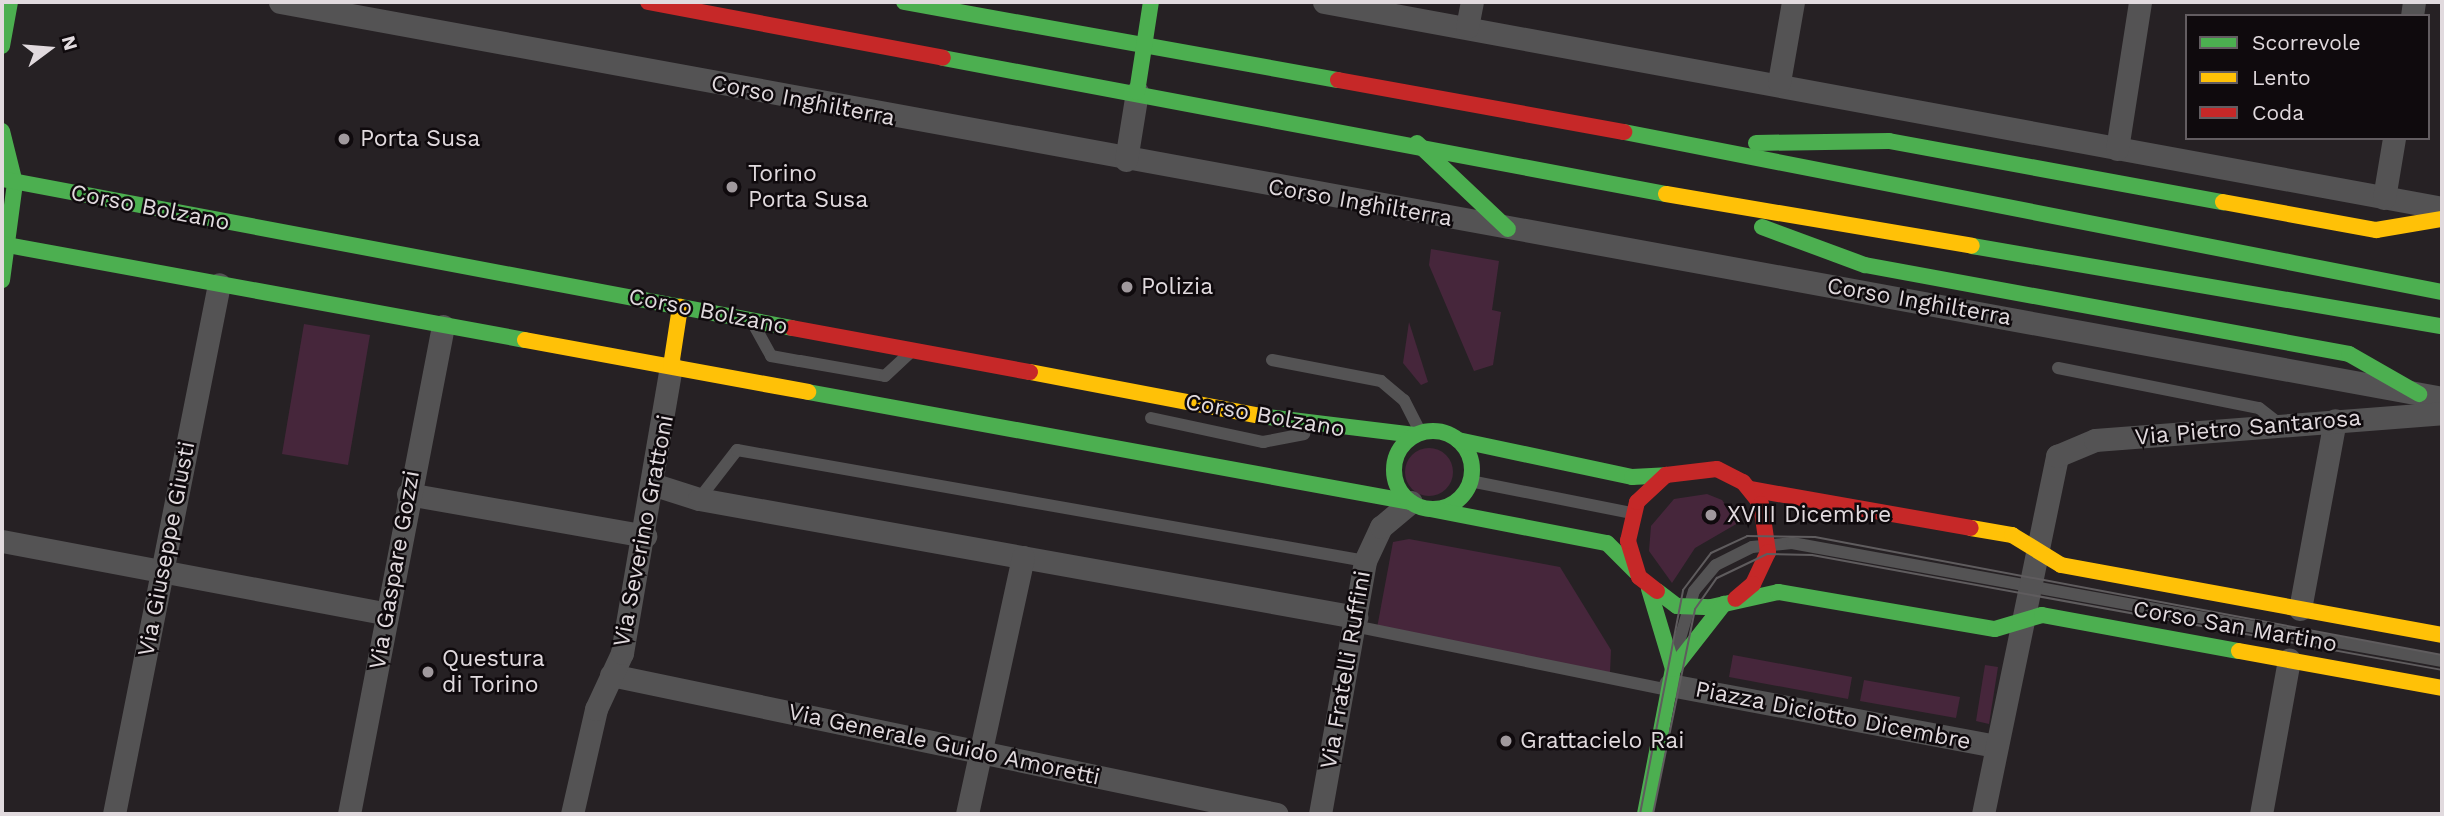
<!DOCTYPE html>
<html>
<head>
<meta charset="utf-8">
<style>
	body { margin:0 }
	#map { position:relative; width:2444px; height:816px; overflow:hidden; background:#262124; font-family:"Work Sans",sans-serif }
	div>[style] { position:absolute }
	.green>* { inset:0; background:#46263b }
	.round { border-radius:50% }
	.lane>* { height:12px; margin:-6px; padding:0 6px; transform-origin:6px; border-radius:6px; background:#545354 }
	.street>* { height:23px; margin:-11.5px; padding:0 11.5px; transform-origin:11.5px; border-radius:11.5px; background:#545354 }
	.fast>* { height:16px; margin:-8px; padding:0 8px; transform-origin:8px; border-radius:8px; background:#4caf50 }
	.fast>.ring { margin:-8px; padding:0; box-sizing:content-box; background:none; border:16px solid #4caf50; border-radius:50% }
	.slow>* { height:16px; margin:-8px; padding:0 8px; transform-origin:8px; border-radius:8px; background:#ffc107 }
	.jam>* { height:16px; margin:-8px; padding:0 8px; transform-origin:8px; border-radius:8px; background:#c62828 }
	.tram>* { height:2px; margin:-1px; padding:0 1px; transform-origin:1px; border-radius:1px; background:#5f5c5e }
	.dots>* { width:19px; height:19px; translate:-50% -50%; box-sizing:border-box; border:4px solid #0f0a0d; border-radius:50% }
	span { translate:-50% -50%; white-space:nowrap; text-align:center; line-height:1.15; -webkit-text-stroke:5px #0f0a0d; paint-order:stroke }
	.street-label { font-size:23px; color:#e1dade }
	.poi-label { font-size:23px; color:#e1dade }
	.left { translate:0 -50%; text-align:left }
	.frame { position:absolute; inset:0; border:4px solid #e1dade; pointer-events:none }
	.legend { position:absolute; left:2185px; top:14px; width:245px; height:126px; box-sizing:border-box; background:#0f0a0d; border:2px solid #635d61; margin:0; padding:9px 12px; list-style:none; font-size:21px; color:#e1dade }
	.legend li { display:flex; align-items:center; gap:14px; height:35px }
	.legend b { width:35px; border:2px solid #635d61 }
	.north { position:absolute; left:14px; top:14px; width:70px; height:70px; -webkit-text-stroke:5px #0f0a0d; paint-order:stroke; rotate:74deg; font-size:19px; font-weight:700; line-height:28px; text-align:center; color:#e1dade }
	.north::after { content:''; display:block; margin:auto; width:24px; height:32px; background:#e1dade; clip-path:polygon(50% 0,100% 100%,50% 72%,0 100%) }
</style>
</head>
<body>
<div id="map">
	<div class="green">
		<i style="clip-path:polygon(1431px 249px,1499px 261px,1492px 310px,1501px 312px,1493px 365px,1474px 371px,1429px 265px)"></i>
		<i style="clip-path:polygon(1409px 322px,1428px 382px,1421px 385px,1403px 363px)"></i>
		<i style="clip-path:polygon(304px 324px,370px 335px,348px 465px,282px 454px)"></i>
		<i class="round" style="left:1405px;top:448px;width:48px;height:48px"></i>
		<i style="clip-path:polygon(1707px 494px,1722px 500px,1738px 523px,1695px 548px,1672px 583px,1649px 551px,1651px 526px,1674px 499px)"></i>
		<i style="clip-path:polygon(1409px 539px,1560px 567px,1611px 650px,1610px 673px,1377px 628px,1393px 542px)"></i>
		<i style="clip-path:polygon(1733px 655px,1852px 677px,1848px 699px,1729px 677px)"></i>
		<i style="clip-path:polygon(1985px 665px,1998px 667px,1989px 724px,1976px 721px)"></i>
		<i style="clip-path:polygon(1864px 680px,1960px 697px,1956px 718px,1860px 701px)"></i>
	</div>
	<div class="lane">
		<i style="left:754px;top:325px;width:35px;rotate:61deg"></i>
		<i style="left:771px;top:356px;width:29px;rotate:10deg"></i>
		<i style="left:800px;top:361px;width:86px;rotate:10deg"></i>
		<i style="left:885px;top:376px;width:34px;rotate:-43deg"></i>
		<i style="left:1272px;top:360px;width:111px;rotate:10.9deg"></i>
		<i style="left:1381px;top:381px;width:30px;rotate:40deg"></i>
		<i style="left:1404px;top:400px;width:36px;rotate:63deg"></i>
		<i style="left:2058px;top:368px;width:205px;rotate:11.3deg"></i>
		<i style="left:2259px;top:408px;width:28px;rotate:38deg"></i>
		<i style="left:1151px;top:418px;width:115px;rotate:12.1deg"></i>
		<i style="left:1263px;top:442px;width:42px;rotate:-11deg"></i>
		<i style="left:1470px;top:481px;width:164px;rotate:11.2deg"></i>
		<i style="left:699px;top:499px;width:62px;rotate:-52.2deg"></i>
		<i style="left:737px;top:450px;width:638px;rotate:10.02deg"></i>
		<i style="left:1354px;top:626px;width:321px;rotate:11.5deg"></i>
		<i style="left:1677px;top:649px;width:60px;rotate:-73.7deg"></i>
		<i style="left:1694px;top:591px;width:34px;rotate:-50deg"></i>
		<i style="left:1716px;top:565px;width:40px;rotate:-26.6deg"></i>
		<i style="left:1752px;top:547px;width:40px;rotate:-5.7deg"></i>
		<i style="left:1792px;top:543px;width:661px;rotate:10.29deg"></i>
	</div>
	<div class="street">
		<i style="left:280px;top:2px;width:2198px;rotate:10.38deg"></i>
		<i style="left:1324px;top:2px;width:1137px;rotate:10.44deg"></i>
		<i style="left:2412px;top:16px;width:14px;rotate:-82deg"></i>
		<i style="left:1467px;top:27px;width:25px;rotate:-79deg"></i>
		<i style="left:1779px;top:82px;width:81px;rotate:-80.1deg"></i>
		<i style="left:2117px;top:149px;width:149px;rotate:-81.1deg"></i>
		<i style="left:1126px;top:160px;width:69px;rotate:-80.8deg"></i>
		<i style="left:2384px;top:198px;width:61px;rotate:-80.5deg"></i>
		<i style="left:655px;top:485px;width:46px;rotate:17.7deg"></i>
		<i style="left:699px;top:499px;width:668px;rotate:10.18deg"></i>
		<i style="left:408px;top:494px;width:241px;rotate:10deg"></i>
		<i style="left:2px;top:541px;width:392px;rotate:10.7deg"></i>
		<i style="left:2300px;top:609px;width:192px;rotate:-79.5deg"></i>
		<i style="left:611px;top:675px;width:680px;rotate:11.79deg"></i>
		<i style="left:1670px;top:685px;width:332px;rotate:10.6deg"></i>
		<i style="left:114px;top:814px;width:540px;rotate:-78.79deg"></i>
		<i style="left:349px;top:814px;width:497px;rotate:-79.1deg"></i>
		<i style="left:572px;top:814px;width:108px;rotate:-77.1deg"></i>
		<i style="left:596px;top:709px;width:62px;rotate:-65.1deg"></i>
		<i style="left:622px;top:653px;width:291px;rotate:-80.3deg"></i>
		<i style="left:967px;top:814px;width:263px;rotate:-77.7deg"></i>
		<i style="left:1320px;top:814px;width:257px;rotate:-79.9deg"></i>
		<i style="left:1365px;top:561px;width:38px;rotate:-65deg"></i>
		<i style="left:1381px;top:527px;width:39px;rotate:-40deg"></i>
		<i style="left:1983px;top:814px;width:366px;rotate:-78.3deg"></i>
		<i style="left:2057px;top:456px;width:41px;rotate:-22.8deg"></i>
		<i style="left:2095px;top:440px;width:348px;rotate:-4.4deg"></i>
		<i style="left:2261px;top:814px;width:157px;rotate:-79.7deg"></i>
	</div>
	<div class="fast">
		<i style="left:904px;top:2px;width:441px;rotate:10.2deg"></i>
		<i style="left:2px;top:46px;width:45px;rotate:-79.7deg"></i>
		<i style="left:943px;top:58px;width:736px;rotate:10.65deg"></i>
		<i style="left:1137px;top:92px;width:91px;rotate:-81.2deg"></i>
		<i style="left:2px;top:131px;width:54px;rotate:76deg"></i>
		<i style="left:15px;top:183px;width:98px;rotate:97.6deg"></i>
		<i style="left:1624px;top:132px;width:834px;rotate:11.07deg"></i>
		<i style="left:1417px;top:143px;width:125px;rotate:43.4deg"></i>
		<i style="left:1756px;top:143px;width:133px;rotate:-0.9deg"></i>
		<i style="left:1889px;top:141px;width:340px;rotate:10.4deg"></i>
		<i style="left:2px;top:179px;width:804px;rotate:10.68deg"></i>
		<i style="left:1762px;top:227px;width:110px;rotate:20.3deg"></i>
		<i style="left:1865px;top:265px;width:492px;rotate:10.4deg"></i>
		<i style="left:2349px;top:354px;width:81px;rotate:29.7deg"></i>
		<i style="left:2px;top:244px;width:532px;rotate:10.4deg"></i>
		<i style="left:1972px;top:246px;width:477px;rotate:9.7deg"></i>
		<i style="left:808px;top:392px;width:613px;rotate:10.34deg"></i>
		<i style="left:1260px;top:416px;width:156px;rotate:7deg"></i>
		<i class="ring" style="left:1394px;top:431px;width:62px;height:62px"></i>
		<i style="left:1458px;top:440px;width:178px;rotate:12deg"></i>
		<i style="left:1632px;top:477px;width:34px;rotate:-3deg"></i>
		<i style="left:1430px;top:509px;width:180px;rotate:10.9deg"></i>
		<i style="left:1607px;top:543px;width:41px;rotate:45deg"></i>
		<i style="left:1657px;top:591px;width:25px;rotate:37deg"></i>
		<i style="left:1677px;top:606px;width:34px;rotate:2deg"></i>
		<i style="left:1711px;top:607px;width:69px;rotate:-12.6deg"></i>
		<i style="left:1778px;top:592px;width:220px;rotate:9.7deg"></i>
		<i style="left:1995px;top:629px;width:49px;rotate:-16.6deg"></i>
		<i style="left:2042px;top:615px;width:200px;rotate:10.4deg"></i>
		<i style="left:1673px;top:669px;width:83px;rotate:-51.9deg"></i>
		<i style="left:1645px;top:814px;width:148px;rotate:-79.1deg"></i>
		<i style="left:1673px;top:669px;width:84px;rotate:-106.7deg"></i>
	</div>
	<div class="slow">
		<i style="left:1666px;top:194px;width:310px;rotate:9.6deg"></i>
		<i style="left:2223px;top:202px;width:156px;rotate:10.4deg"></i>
		<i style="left:2376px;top:230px;width:67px;rotate:-9.5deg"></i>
		<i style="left:525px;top:340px;width:288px;rotate:10.4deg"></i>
		<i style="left:671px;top:366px;width:60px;rotate:-81.3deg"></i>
		<i style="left:1030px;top:372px;width:234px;rotate:10.8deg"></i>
		<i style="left:1971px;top:528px;width:42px;rotate:9.7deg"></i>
		<i style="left:2012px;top:535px;width:57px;rotate:31.5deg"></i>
		<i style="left:2061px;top:565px;width:387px;rotate:10.4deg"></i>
		<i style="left:2239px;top:651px;width:206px;rotate:10.3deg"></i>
	</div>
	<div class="jam">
		<i style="left:648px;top:2px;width:300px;rotate:10.7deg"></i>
		<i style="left:1338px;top:80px;width:291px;rotate:10.3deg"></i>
		<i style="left:792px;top:328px;width:242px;rotate:10.5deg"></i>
		<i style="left:1750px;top:489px;width:224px;rotate:10deg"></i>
		<i style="left:1657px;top:591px;width:23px;rotate:-142deg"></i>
		<i style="left:1639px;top:577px;width:38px;rotate:-107deg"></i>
		<i style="left:1628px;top:541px;width:40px;rotate:-77deg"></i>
		<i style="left:1637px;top:502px;width:40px;rotate:-43deg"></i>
		<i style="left:1666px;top:475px;width:51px;rotate:-6.7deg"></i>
		<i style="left:1717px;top:469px;width:29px;rotate:27deg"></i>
		<i style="left:1743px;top:482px;width:28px;rotate:51deg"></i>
		<i style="left:1761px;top:504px;width:49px;rotate:81.7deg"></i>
		<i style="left:1768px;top:552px;width:35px;rotate:115deg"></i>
		<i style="left:1753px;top:584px;width:23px;rotate:140deg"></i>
	</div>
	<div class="tram">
		<i style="left:1640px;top:814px;width:228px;rotate:-79.1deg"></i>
		<i style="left:1683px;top:590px;width:46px;rotate:-52.9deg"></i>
		<i style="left:1711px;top:553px;width:40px;rotate:-25deg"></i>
		<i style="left:1747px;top:536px;width:68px;rotate:0.8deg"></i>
		<i style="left:1815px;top:537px;width:638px;rotate:10.66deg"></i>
		<i style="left:1653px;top:814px;width:209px;rotate:-78.4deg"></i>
		<i style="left:1695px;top:609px;width:38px;rotate:-55deg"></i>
		<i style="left:1717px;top:578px;width:55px;rotate:-25.6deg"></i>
		<i style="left:1767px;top:554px;width:45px;rotate:1.3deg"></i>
		<i style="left:1812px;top:555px;width:640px;rotate:10.34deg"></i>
	</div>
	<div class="dots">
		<i style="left:344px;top:139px;background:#a0999d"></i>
		<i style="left:732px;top:187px;background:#a0999d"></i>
		<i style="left:1127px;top:287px;background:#a0999d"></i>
		<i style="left:1711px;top:515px;background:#a0999d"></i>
		<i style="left:428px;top:672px;background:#a0999d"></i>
		<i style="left:1506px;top:741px;background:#a0999d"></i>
	</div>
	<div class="street-label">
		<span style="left:803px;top:101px;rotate:11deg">Corso Inghilterra</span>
		<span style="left:1360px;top:203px;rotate:10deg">Corso Inghilterra</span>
		<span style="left:150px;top:208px;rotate:11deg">Corso Bolzano</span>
		<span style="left:1919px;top:302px;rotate:10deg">Corso Inghilterra</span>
		<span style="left:708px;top:312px;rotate:11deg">Corso Bolzano</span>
		<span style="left:1265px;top:416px;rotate:10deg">Corso Bolzano</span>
		<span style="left:2248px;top:428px;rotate:-5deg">Via Pietro Santarosa</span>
		<span style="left:644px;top:531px;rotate:-79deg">Via Severino Grattoni</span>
		<span style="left:167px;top:549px;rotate:-79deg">Via Giuseppe Giusti</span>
		<span style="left:395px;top:570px;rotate:-80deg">Via Gaspare Gozzi</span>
		<span style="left:2235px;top:627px;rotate:10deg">Corso San Martino</span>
		<span style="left:1346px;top:670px;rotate:-80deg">Via Fratelli Ruffini</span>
		<span style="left:1833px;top:716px;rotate:11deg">Piazza Diciotto Dicembre</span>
		<span style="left:944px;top:745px;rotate:12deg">Via Generale Guido Amoretti</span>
	</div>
	<div class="poi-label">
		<span class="left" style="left:360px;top:139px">Porta Susa</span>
		<span class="left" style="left:748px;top:187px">Torino<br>Porta Susa</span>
		<span class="left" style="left:1141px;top:287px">Polizia</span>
		<span class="left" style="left:1727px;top:515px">XVIII Dicembre</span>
		<span class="left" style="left:442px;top:672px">Questura<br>di Torino</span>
		<span class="left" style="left:1520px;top:741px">Grattacielo Rai</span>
	</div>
	<div class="frame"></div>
	<ul class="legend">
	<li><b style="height:9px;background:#4caf50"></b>Scorrevole</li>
	<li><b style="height:9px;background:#ffc107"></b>Lento</li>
	<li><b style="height:9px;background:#c62828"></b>Coda</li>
	</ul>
	<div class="north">N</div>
</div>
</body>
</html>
